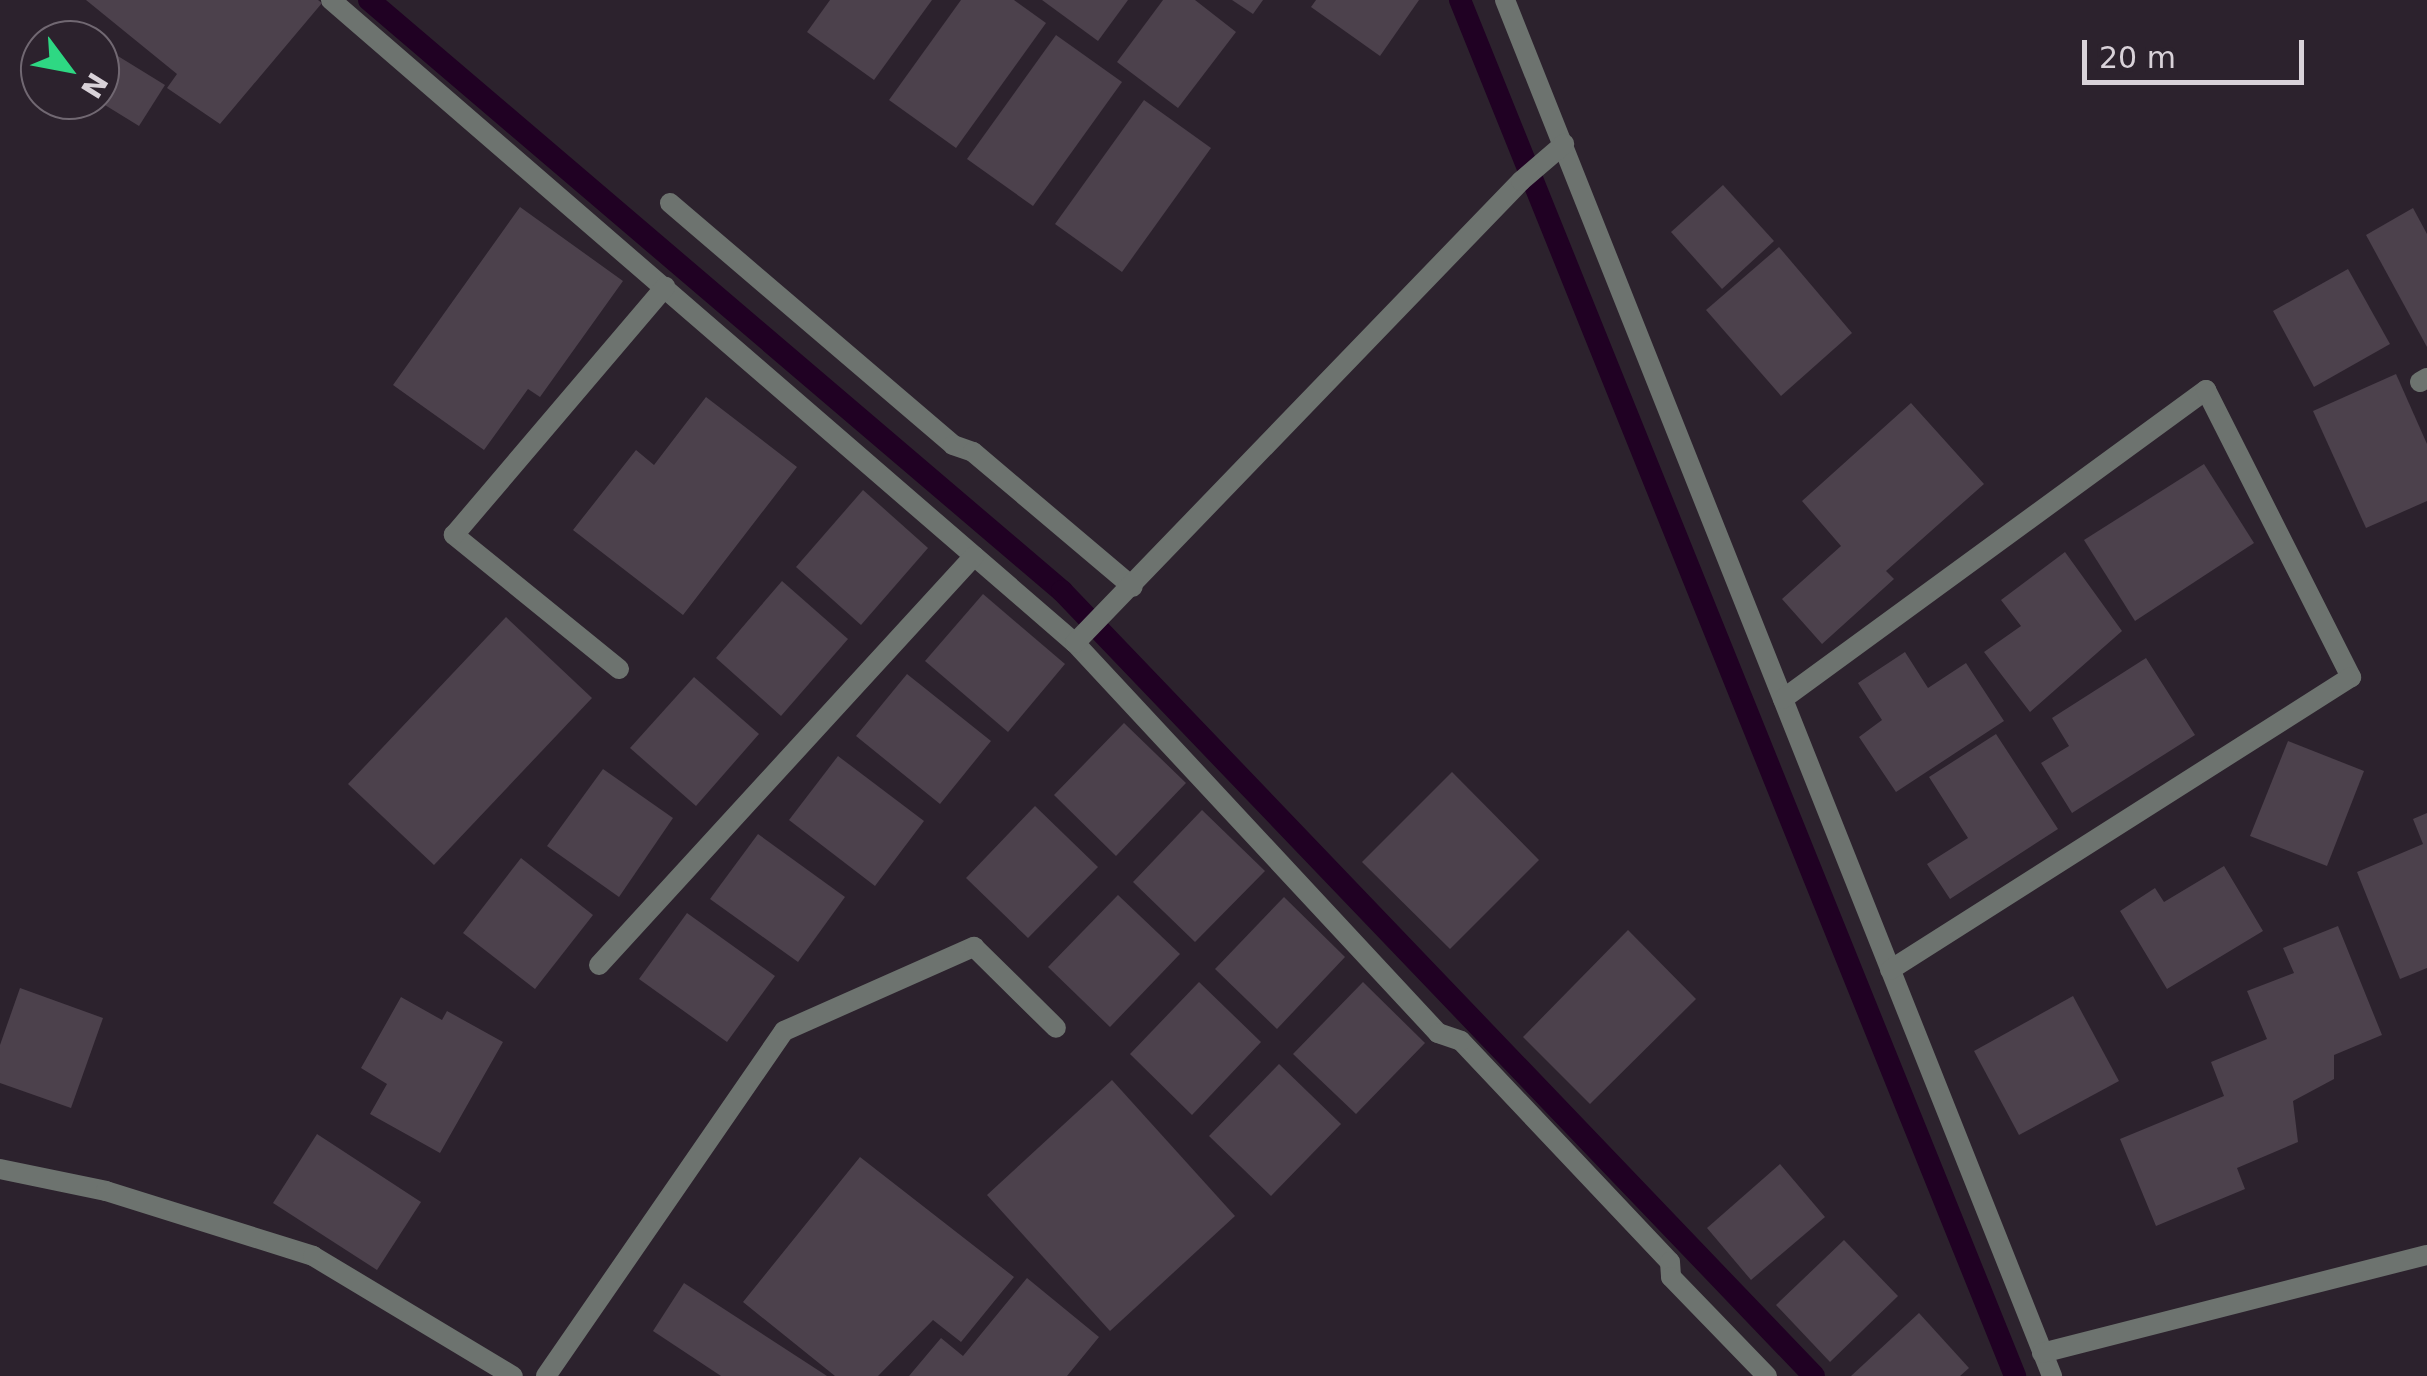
<!DOCTYPE html>
<html>
<head>
<meta charset="utf-8">
<style>
	body { margin:0 }
	#map { position:relative; width:2427px; height:1376px; overflow:hidden; background:#2c222d; font-family:"DejaVu Sans",sans-serif }
	div>[style] { position:absolute }
	.stream>* { height:22px; margin:-11px; padding:0 11px; transform-origin:11px; border-radius:11px; background:#200123 }
	.building>* { inset:0; background:#4c414c }
	.lane>* { height:20px; margin:-10px; padding:0 10px; transform-origin:10px; border-radius:10px; background:#6d736f }
	.street>* { height:20px; margin:-10px; padding:0 10px; transform-origin:10px; border-radius:10px; background:#6d736f }
	span { translate:-50% -50%; white-space:nowrap; text-align:center; line-height:1.15; -webkit-text-stroke:8px #2c222d; paint-order:stroke }
	.north { position:absolute; left:20px; top:20px; width:100px; height:100px; box-sizing:border-box; background:#2c222d; border:2px solid #716872; border-radius:50%; rotate:122deg; font-size:28px; font-weight:700; line-height:40px; text-align:center; color:#d9d2d9 }
	.north::after { content:''; display:block; margin:auto; width:35px; height:45px; background:#2ed883; clip-path:polygon(50% 0,100% 100%,50% 72%,0 100%) }
	.scale { position:absolute; left:2082px; top:40px; width:222px; height:45px; box-sizing:border-box; border:5px solid #d9d2d9; border-top:0; padding-left:12px; font-size:30px; line-height:35px; white-space:nowrap; color:#d9d2d9; -webkit-text-stroke:8px #2c222d; paint-order:stroke }
</style>
</head>
<body>
<div id="map">
	<div class="stream">
		<i style="left:369px;top:0;width:911px;rotate:40.46deg"></i>
		<i style="left:1062px;top:591px;width:1087px;rotate:46.23deg"></i>
		<i style="left:1460px;top:0;width:1484px;rotate:68.03deg"></i>
	</div>
	<div class="building">
		<i style="clip-path:polygon(86px 0,318px 0,322px 3px,220px 124px,167px 88px,177px 74px)"></i>
		<i style="clip-path:polygon(830px 0,932px 0,874px 80px,807px 32px)"></i>
		<i style="clip-path:polygon(961px 0,1014px 0,1046px 23px,956px 148px,889px 100px)"></i>
		<i style="clip-path:polygon(1042px 0,1128px 0,1098px 41px)"></i>
		<i style="clip-path:polygon(1163px 0,1195px 0,1236px 32px,1178px 108px,1117px 62px)"></i>
		<i style="clip-path:polygon(1232px 0,1263px 0,1253px 14px)"></i>
		<i style="clip-path:polygon(1316px 0,1419px 0,1380px 56px,1311px 7px)"></i>
		<i style="clip-path:polygon(1056px 35px,1122px 82px,1033px 206px,967px 159px)"></i>
		<i style="clip-path:polygon(100px 45px,165px 85px,139px 126px,100px 102px)"></i>
		<i style="clip-path:polygon(1144px 100px,1211px 148px,1122px 272px,1055px 224px)"></i>
		<i style="clip-path:polygon(1723px 185px,1774px 241px,1722px 289px,1671px 232px)"></i>
		<i style="clip-path:polygon(520px 207px,623px 281px,540px 397px,528px 389px,484px 450px,393px 385px)"></i>
		<i style="clip-path:polygon(2413px 208px,2427px 234px,2427px 347px,2366px 235px)"></i>
		<i style="clip-path:polygon(1779px 247px,1852px 333px,1781px 396px,1706px 310px)"></i>
		<i style="clip-path:polygon(2348px 269px,2390px 344px,2314px 387px,2273px 311px)"></i>
		<i style="clip-path:polygon(2396px 374px,2427px 444px,2427px 501px,2366px 528px,2313px 411px)"></i>
		<i style="clip-path:polygon(706px 397px,797px 467px,683px 615px,573px 530px,636px 450px,654px 465px)"></i>
		<i style="clip-path:polygon(1911px 403px,1984px 484px,1886px 571px,1894px 579px,1822px 644px,1782px 599px,1841px 546px,1802px 501px)"></i>
		<i style="clip-path:polygon(2204px 464px,2254px 543px,2135px 621px,2084px 540px)"></i>
		<i style="clip-path:polygon(863px 490px,928px 548px,861px 625px,796px 567px)"></i>
		<i style="clip-path:polygon(2065px 552px,2122px 631px,2030px 712px,1984px 652px,2021px 626px,2001px 600px)"></i>
		<i style="clip-path:polygon(782px 581px,848px 639px,781px 716px,716px 658px)"></i>
		<i style="clip-path:polygon(983px 594px,1065px 664px,1008px 732px,925px 661px)"></i>
		<i style="clip-path:polygon(506px 617px,592px 698px,434px 865px,348px 784px)"></i>
		<i style="clip-path:polygon(1905px 652px,1928px 688px,1966px 663px,2004px 721px,1896px 792px,1859px 737px,1882px 720px,1858px 683px)"></i>
		<i style="clip-path:polygon(2146px 658px,2195px 735px,2072px 813px,2041px 763px,2069px 746px,2052px 718px)"></i>
		<i style="clip-path:polygon(907px 674px,991px 741px,940px 804px,856px 736px)"></i>
		<i style="clip-path:polygon(694px 677px,759px 734px,696px 806px,630px 748px)"></i>
		<i style="clip-path:polygon(1124px 723px,1186px 783px,1116px 856px,1054px 795px)"></i>
		<i style="clip-path:polygon(1996px 734px,2058px 829px,1950px 899px,1927px 864px,1968px 838px,1929px 777px)"></i>
		<i style="clip-path:polygon(2288px 741px,2364px 771px,2327px 866px,2250px 836px)"></i>
		<i style="clip-path:polygon(838px 756px,924px 821px,875px 886px,789px 820px)"></i>
		<i style="clip-path:polygon(603px 769px,673px 818px,619px 897px,547px 846px)"></i>
		<i style="clip-path:polygon(1452px 772px,1539px 860px,1450px 949px,1362px 862px)"></i>
		<i style="clip-path:polygon(1035px 806px,1098px 867px,1028px 938px,966px 878px)"></i>
		<i style="clip-path:polygon(1202px 810px,1265px 871px,1195px 942px,1133px 882px)"></i>
		<i style="clip-path:polygon(2427px 813px,2427px 968px,2400px 979px,2357px 872px,2423px 844px,2413px 819px)"></i>
		<i style="clip-path:polygon(758px 834px,845px 897px,798px 962px,710px 899px)"></i>
		<i style="clip-path:polygon(521px 858px,593px 915px,535px 989px,463px 933px)"></i>
		<i style="clip-path:polygon(2224px 866px,2263px 931px,2167px 989px,2120px 911px,2155px 888px,2164px 902px)"></i>
		<i style="clip-path:polygon(1118px 895px,1180px 954px,1110px 1027px,1048px 967px)"></i>
		<i style="clip-path:polygon(1284px 897px,1345px 957px,1277px 1029px,1215px 969px)"></i>
		<i style="clip-path:polygon(687px 913px,775px 976px,727px 1042px,639px 979px)"></i>
		<i style="clip-path:polygon(2338px 926px,2382px 1035px,2334px 1055px,2334px 1079px,2293px 1101px,2298px 1142px,2237px 1168px,2245px 1189px,2156px 1226px,2120px 1139px,2224px 1096px,2211px 1062px,2267px 1039px,2247px 991px,2294px 973px,2283px 948px)"></i>
		<i style="clip-path:polygon(1628px 930px,1696px 999px,1590px 1104px,1523px 1037px)"></i>
		<i style="clip-path:polygon(1199px 982px,1261px 1042px,1192px 1115px,1130px 1054px)"></i>
		<i style="clip-path:polygon(1363px 982px,1425px 1043px,1356px 1114px,1293px 1054px)"></i>
		<i style="clip-path:polygon(20px 988px,103px 1018px,71px 1108px,0 1083px,0 1045px)"></i>
		<i style="clip-path:polygon(2073px 996px,2119px 1081px,2019px 1135px,1974px 1051px)"></i>
		<i style="clip-path:polygon(401px 997px,442px 1020px,447px 1011px,503px 1042px,440px 1153px,370px 1114px,387px 1084px,361px 1068px)"></i>
		<i style="clip-path:polygon(1279px 1064px,1341px 1124px,1271px 1196px,1209px 1136px)"></i>
		<i style="clip-path:polygon(1112px 1080px,1235px 1216px,1110px 1331px,987px 1195px)"></i>
		<i style="clip-path:polygon(317px 1134px,421px 1202px,377px 1270px,273px 1203px)"></i>
		<i style="clip-path:polygon(860px 1157px,1014px 1277px,961px 1342px,933px 1320px,878px 1376px,835px 1376px,743px 1302px)"></i>
		<i style="clip-path:polygon(1780px 1164px,1825px 1217px,1751px 1280px,1707px 1228px)"></i>
		<i style="clip-path:polygon(1844px 1240px,1898px 1296px,1830px 1362px,1776px 1305px)"></i>
		<i style="clip-path:polygon(1027px 1278px,1099px 1337px,1067px 1376px,909px 1376px,941px 1338px,963px 1356px)"></i>
		<i style="clip-path:polygon(684px 1283px,827px 1376px,721px 1376px,653px 1331px)"></i>
		<i style="clip-path:polygon(1919px 1313px,1969px 1368px,1960px 1376px,1851px 1376px)"></i>
	</div>
	<div class="lane">
		<i style="left:1461px;top:1041px;width:304px;rotate:46.6deg"></i>
		<i style="left:1670px;top:1262px;width:15px;rotate:86deg"></i>
		<i style="left:546px;top:1376px;width:419px;rotate:-55.4deg"></i>
		<i style="left:784px;top:1031px;width:208px;rotate:-23.9deg"></i>
		<i style="left:974px;top:947px;width:115px;rotate:44.6deg"></i>
	</div>
	<div class="street">
		<i style="left:331px;top:0;width:983px;rotate:40.84deg"></i>
		<i style="left:1075px;top:643px;width:533px;rotate:47.05deg"></i>
		<i style="left:1438px;top:1033px;width:24px;rotate:19deg"></i>
		<i style="left:1505px;top:0;width:1481px;rotate:68.32deg"></i>
		<i style="left:670px;top:203px;width:372px;rotate:40.5deg"></i>
		<i style="left:953px;top:445px;width:21px;rotate:19deg"></i>
		<i style="left:973px;top:452px;width:209px;rotate:40.2deg"></i>
		<i style="left:2420px;top:382px;width:8px;rotate:-30deg"></i>
		<i style="left:1075px;top:643px;width:642px;rotate:-46.01deg"></i>
		<i style="left:1521px;top:181px;width:57px;rotate:-40.7deg"></i>
		<i style="left:619px;top:669px;width:213px;rotate:-140.9deg"></i>
		<i style="left:454px;top:535px;width:326px;rotate:-49.6deg"></i>
		<i style="left:1783px;top:699px;width:524px;rotate:-36.15deg"></i>
		<i style="left:2206px;top:390px;width:322px;rotate:63.2deg"></i>
		<i style="left:2351px;top:677px;width:546px;rotate:147.56deg"></i>
		<i style="left:599px;top:965px;width:555px;rotate:-47.48deg"></i>
		<i style="left:0;top:1169px;width:108px;rotate:11.7deg"></i>
		<i style="left:106px;top:1191px;width:217px;rotate:17.4deg"></i>
		<i style="left:313px;top:1256px;width:233px;rotate:31deg"></i>
		<i style="left:1671px;top:1277px;width:138px;rotate:45.9deg"></i>
		<i style="left:2042px;top:1353px;width:397px;rotate:-14.3deg"></i>
	</div>
	<div class="north">N</div>
	<div class="scale">20 m</div>
</div>
</body>
</html>
